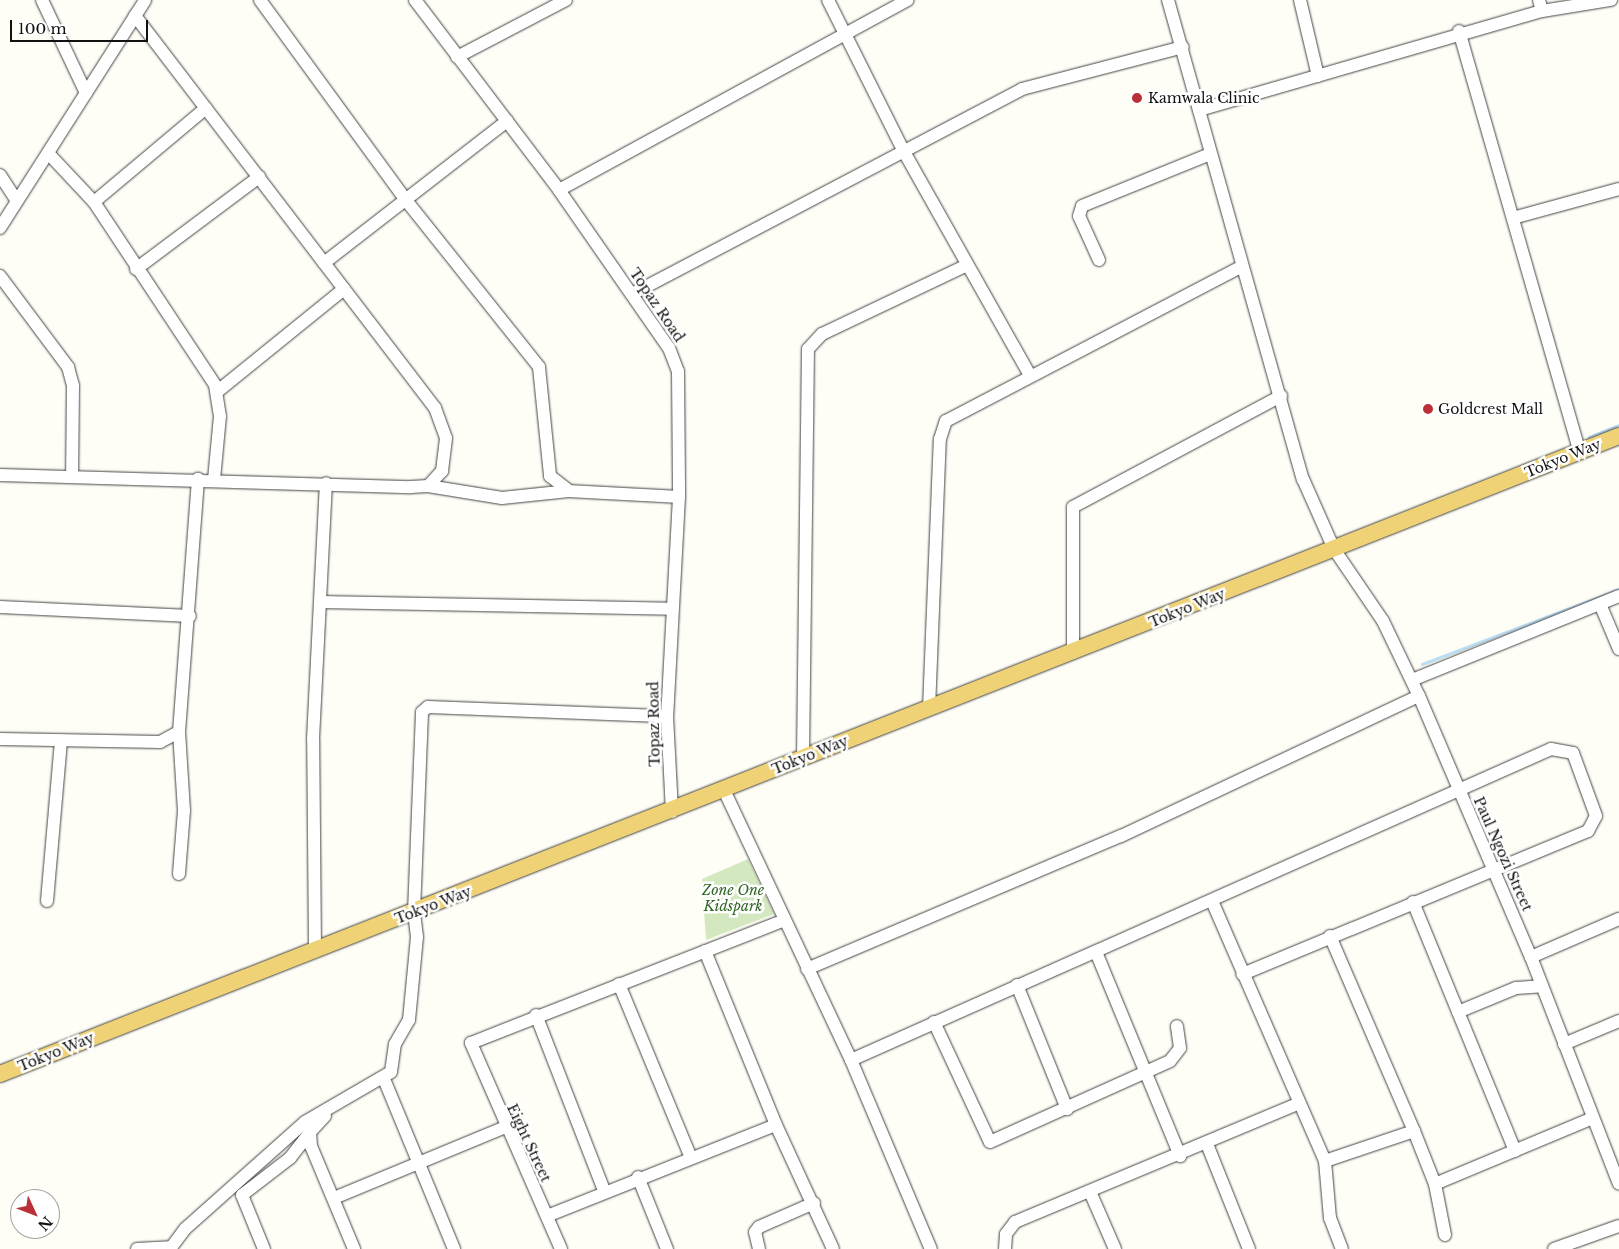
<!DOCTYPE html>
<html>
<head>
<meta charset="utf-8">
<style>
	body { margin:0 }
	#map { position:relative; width:1619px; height:1249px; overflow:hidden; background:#fefdf6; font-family:"Libre Baskerville",serif }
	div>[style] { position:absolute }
	.green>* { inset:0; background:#d4e8c0 }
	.stream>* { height:2.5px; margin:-1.25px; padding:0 1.25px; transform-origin:1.25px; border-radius:1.25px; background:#bddef3 }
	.roads { filter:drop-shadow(0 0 1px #444) drop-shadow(0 0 1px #444) }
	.minor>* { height:12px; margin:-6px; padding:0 6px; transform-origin:6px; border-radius:6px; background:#fff }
	.major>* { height:16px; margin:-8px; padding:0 8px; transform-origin:8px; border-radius:8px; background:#efd275 }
	.dots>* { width:14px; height:14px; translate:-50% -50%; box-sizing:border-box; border:2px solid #fff; border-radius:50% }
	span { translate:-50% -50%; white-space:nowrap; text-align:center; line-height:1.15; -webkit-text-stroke:5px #fff; paint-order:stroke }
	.poi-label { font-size:14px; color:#111 }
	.left { translate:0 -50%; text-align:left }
	.street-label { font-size:14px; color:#111 }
	.park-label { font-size:14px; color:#316524; font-style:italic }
	.north { position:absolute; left:10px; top:1189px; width:50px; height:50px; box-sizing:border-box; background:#fff; border:1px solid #a0a0a0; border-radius:50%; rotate:133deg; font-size:14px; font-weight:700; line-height:20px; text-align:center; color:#111 }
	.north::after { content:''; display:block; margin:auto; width:18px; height:22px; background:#b93136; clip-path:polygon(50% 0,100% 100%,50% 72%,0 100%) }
	.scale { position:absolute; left:10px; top:20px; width:138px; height:22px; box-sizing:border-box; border:2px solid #111; border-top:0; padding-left:6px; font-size:15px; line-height:18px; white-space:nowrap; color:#111; -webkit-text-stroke:4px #fff; paint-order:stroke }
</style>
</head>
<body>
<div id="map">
	<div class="green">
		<i style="clip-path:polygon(748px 859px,774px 914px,706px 940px,702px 879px)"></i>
	</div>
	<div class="stream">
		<i style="left:1589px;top:437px;width:32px;rotate:-22deg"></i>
		<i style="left:1422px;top:664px;width:211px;rotate:-20.8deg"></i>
	</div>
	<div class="roads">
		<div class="minor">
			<i style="left:42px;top:0;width:103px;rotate:64.7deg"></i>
			<i style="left:260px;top:0;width:246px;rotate:53.9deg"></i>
			<i style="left:405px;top:199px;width:215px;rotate:51.4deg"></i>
			<i style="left:539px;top:367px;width:110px;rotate:84.2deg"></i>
			<i style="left:550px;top:476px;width:24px;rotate:38deg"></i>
			<i style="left:569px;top:491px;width:110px;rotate:3.1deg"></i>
			<i style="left:415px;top:0;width:238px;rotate:52.8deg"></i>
			<i style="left:559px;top:190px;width:193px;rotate:55.2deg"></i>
			<i style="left:669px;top:348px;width:25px;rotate:69deg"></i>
			<i style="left:678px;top:371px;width:126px;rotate:89.5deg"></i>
			<i style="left:679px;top:497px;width:219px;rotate:93.1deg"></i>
			<i style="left:667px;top:716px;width:96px;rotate:87deg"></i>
			<i style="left:828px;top:0;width:168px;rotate:63.4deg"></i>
			<i style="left:903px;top:150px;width:258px;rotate:60.6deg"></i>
			<i style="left:1168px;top:0;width:498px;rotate:74.3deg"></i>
			<i style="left:1303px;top:479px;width:77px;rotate:66.1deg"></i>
			<i style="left:1334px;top:549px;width:87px;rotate:55.8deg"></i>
			<i style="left:1383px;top:621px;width:83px;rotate:64.4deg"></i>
			<i style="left:1419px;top:696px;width:284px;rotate:66.8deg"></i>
			<i style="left:1531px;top:957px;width:243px;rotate:68.8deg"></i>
			<i style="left:1300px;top:0;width:78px;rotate:76.7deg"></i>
			<i style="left:1539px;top:0;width:11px;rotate:75deg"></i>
			<i style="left:1542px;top:11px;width:70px;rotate:-9.1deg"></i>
			<i style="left:1459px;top:31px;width:438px;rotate:74deg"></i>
			<i style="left:457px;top:57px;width:123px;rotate:-27.6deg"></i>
			<i style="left:1199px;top:110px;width:357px;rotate:-16.1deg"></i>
			<i style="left:48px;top:153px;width:67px;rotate:46.8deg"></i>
			<i style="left:94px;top:202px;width:219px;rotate:56.5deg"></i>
			<i style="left:215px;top:385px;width:31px;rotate:81deg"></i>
			<i style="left:220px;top:416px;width:63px;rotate:95.4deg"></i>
			<i style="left:0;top:175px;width:31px;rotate:57deg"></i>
			<i style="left:559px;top:190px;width:397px;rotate:-28.6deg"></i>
			<i style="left:94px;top:202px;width:146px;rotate:-40deg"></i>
			<i style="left:1513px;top:218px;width:110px;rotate:-15.3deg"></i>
			<i style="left:0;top:228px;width:270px;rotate:-57.5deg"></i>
			<i style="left:1099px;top:260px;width:48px;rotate:-114.4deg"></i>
			<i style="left:1079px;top:216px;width:10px;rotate:-73deg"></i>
			<i style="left:1082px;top:206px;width:138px;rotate:-22.1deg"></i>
			<i style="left:324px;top:263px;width:232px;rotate:-37.8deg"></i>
			<i style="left:136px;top:269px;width:154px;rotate:-36.8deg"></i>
			<i style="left:0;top:276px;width:114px;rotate:53.2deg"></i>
			<i style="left:68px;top:367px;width:20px;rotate:75deg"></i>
			<i style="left:73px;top:386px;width:91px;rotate:90.6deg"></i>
			<i style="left:632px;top:294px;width:441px;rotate:-27.7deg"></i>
			<i style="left:1022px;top:89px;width:166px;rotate:-14.6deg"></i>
			<i style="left:218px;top:391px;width:162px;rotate:-39deg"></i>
			<i style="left:0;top:475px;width:411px;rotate:1.7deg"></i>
			<i style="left:411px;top:487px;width:17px;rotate:-3deg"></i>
			<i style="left:428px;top:486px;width:21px;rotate:-47deg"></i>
			<i style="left:442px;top:471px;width:33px;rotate:-83deg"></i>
			<i style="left:446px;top:438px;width:32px;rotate:-110deg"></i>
			<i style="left:435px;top:408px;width:494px;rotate:-127.4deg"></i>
			<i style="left:428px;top:486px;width:75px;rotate:9.2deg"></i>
			<i style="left:502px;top:498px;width:67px;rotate:-6deg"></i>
			<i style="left:320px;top:602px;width:351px;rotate:1.1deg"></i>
			<i style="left:1600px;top:604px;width:49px;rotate:67.1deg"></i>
			<i style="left:0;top:607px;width:190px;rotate:2.7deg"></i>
			<i style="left:1073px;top:653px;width:146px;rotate:-90deg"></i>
			<i style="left:1073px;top:507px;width:236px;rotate:-28.1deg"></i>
			<i style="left:1412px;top:680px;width:223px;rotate:-22.1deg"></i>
			<i style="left:929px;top:709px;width:270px;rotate:-87.7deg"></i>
			<i style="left:940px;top:439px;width:19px;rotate:-72deg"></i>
			<i style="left:946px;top:421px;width:333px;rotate:-27.6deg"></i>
			<i style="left:0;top:739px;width:160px;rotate:1.1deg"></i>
			<i style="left:160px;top:742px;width:21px;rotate:-28deg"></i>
			<i style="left:179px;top:732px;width:254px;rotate:-85.7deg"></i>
			<i style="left:803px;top:757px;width:408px;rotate:-89.3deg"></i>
			<i style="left:808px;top:349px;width:21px;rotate:-47deg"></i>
			<i style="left:822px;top:334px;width:158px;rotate:-25.4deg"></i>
			<i style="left:724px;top:790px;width:298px;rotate:64.8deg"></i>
			<i style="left:851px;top:1060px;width:205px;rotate:67.1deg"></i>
			<i style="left:179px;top:874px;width:63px;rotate:-85.5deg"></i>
			<i style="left:184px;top:811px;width:79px;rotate:-93.6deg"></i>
			<i style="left:47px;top:901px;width:161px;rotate:-85deg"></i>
			<i style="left:1212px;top:901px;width:283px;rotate:66.5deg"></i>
			<i style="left:1325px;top:1161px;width:57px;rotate:85deg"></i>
			<i style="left:1330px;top:1218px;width:33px;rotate:69deg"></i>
			<i style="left:1413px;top:902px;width:269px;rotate:67.7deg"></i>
			<i style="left:1330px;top:936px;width:212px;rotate:66.7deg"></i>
			<i style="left:1414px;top:1131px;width:57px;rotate:68.4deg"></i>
			<i style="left:1435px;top:1184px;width:52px;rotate:78.9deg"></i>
			<i style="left:315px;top:949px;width:210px;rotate:-90.5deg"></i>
			<i style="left:313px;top:739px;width:256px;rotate:-87.1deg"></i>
			<i style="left:705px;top:951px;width:188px;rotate:67.8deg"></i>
			<i style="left:776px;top:1125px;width:136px;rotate:65.3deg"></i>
			<i style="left:1096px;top:952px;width:221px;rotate:67.6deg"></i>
			<i style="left:1531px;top:957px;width:96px;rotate:-23.4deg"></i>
			<i style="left:807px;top:969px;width:341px;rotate:-23deg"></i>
			<i style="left:1121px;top:836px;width:329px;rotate:-25.2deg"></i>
			<i style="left:619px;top:984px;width:188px;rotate:67.5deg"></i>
			<i style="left:1017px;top:985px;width:134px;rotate:68deg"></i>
			<i style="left:1458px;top:1012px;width:63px;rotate:-22.5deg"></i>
			<i style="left:1516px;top:988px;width:26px;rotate:-4deg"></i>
			<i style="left:536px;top:1015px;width:188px;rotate:68.8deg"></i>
			<i style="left:934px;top:1022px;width:132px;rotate:65deg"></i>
			<i style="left:990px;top:1142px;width:197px;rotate:-24.2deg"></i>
			<i style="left:1170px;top:1061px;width:16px;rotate:-52deg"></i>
			<i style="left:1180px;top:1048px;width:22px;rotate:-98deg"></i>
			<i style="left:1564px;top:1044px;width:60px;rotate:-22.7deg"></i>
			<i style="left:851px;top:1060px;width:766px;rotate:-23.95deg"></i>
			<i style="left:1551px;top:749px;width:22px;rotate:10deg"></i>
			<i style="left:1573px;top:753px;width:67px;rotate:69.9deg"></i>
			<i style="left:1596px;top:816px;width:17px;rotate:118deg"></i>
			<i style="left:1588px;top:831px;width:374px;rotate:157.5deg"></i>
			<i style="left:384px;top:1079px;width:184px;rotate:67.6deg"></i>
			<i style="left:325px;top:1116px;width:22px;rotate:133deg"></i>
			<i style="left:310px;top:1132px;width:14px;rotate:86deg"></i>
			<i style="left:311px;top:1146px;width:112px;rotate:67.3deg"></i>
			<i style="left:1207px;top:1144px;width:113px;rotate:68.2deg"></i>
			<i style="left:1325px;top:1161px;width:94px;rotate:-18.6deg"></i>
			<i style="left:638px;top:1177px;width:78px;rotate:68.1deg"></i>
			<i style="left:1435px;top:1184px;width:171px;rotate:-22.7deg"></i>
			<i style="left:1091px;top:1194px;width:60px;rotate:66.4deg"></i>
			<i style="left:334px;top:1198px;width:185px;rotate:-22.5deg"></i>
			<i style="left:547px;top:1216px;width:246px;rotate:-21.7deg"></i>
			<i style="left:137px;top:1249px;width:33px;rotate:-3deg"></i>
			<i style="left:170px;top:1249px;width:26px;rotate:-53deg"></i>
			<i style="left:186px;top:1228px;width:159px;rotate:-41.7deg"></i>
			<i style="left:305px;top:1122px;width:99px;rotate:-30.2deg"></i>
			<i style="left:391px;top:1072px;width:28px;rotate:-82deg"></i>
			<i style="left:395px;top:1044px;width:28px;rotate:-60deg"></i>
			<i style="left:409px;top:1020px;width:83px;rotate:-84.5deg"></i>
			<i style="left:417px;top:937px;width:25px;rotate:-97deg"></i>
			<i style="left:414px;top:912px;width:200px;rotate:-87.7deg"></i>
			<i style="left:422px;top:712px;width:8px;rotate:-40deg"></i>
			<i style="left:428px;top:707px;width:239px;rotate:2.2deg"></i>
			<i style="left:264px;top:1249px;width:58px;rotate:-112.2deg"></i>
			<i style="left:242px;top:1195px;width:61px;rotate:-37.6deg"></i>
			<i style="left:290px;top:1158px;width:33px;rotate:-52deg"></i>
			<i style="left:561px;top:1249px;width:225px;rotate:-113.6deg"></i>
			<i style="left:471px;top:1043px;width:335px;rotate:-21.4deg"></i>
			<i style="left:759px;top:1249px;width:17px;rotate:-103deg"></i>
			<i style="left:755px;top:1232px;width:6px;rotate:-51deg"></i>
			<i style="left:759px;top:1227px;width:60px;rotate:-23.6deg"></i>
			<i style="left:1005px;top:1249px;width:15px;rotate:-86deg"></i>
			<i style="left:1006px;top:1234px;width:15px;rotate:-53deg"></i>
			<i style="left:1015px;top:1222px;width:306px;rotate:-22.7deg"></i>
			<i style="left:1554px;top:1249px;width:69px;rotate:-19.5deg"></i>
		</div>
		<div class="major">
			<i style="left:0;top:1074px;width:1740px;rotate:-21.51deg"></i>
		</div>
	</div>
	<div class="dots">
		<i style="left:1137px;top:98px;background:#b93136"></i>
		<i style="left:1428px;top:409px;background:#b93136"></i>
	</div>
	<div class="poi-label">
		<span class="left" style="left:1148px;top:98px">Kamwala Clinic</span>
		<span class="left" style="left:1438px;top:409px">Goldcrest Mall</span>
	</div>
	<div class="street-label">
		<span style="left:657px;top:305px;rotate:56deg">Topaz Road</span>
		<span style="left:1563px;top:458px;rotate:-22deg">Tokyo Way</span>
		<span style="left:1187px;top:608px;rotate:-22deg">Tokyo Way</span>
		<span style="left:654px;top:724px;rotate:-91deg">Topaz Road</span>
		<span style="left:810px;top:755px;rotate:-22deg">Tokyo Way</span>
		<span style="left:1503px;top:854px;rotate:66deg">Paul Ngozi Street</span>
		<span style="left:433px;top:905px;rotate:-21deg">Tokyo Way</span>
		<span style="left:56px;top:1052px;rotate:-22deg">Tokyo Way</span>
		<span style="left:529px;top:1143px;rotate:65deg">Eight Street</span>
	</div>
	<div class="park-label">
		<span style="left:733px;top:898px">Zone One<br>Kidspark</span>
	</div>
	<div class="north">N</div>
	<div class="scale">100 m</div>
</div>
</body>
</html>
